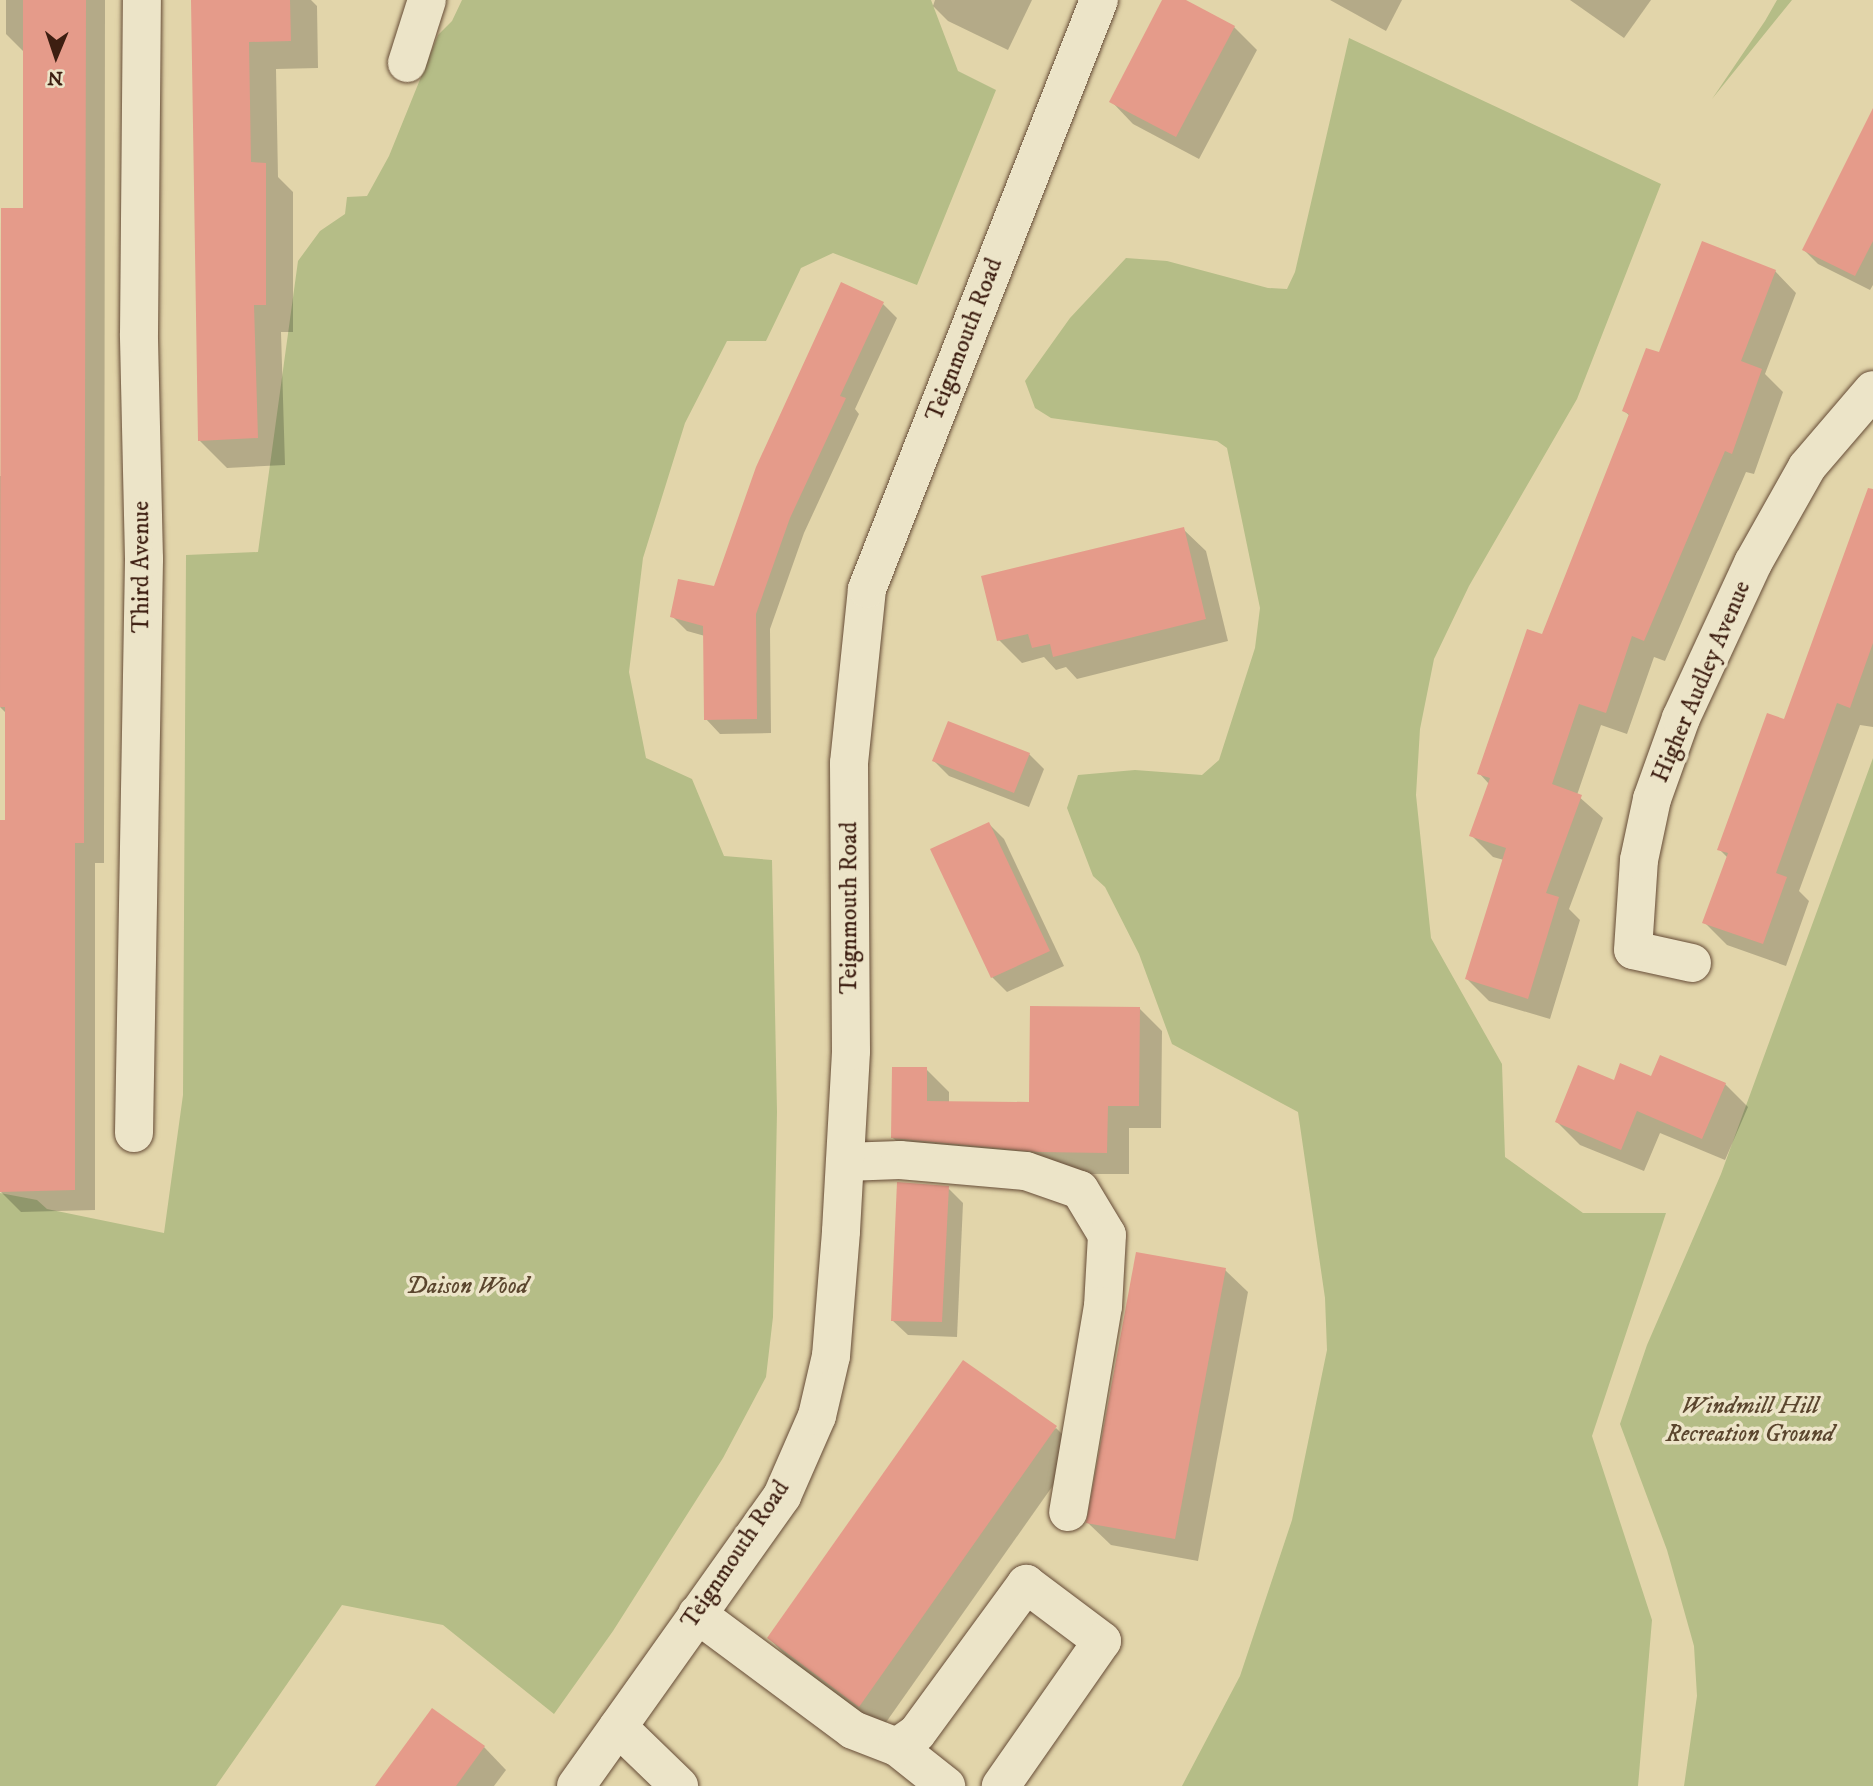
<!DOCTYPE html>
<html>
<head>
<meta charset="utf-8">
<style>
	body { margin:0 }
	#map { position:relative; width:1873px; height:1786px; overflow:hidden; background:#e2d5aa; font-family:"IM FELL DW Pica",serif }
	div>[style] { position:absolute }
	.green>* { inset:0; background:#b5bd87 }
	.shadow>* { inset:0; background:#0003 }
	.building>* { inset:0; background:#e59b8a }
	.roads { filter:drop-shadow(0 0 2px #664c37) drop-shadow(0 0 2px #664c37) }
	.minor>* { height:38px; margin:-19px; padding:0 19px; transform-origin:19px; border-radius:19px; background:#ece4c8 }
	span { translate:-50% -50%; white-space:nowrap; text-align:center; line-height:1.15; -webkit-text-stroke:7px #ece4c8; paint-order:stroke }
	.street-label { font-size:24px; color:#3d1e11 }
	.park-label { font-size:24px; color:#5b462e; font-style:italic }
	.north { position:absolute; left:21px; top:21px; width:70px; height:70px; -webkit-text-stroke:5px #ece4c8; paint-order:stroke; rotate:182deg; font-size:19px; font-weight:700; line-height:28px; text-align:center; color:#3d1e11 }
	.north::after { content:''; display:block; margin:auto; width:24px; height:32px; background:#3d1e11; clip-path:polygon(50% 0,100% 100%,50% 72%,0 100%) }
</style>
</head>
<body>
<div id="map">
	<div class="green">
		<i style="clip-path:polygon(462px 0,931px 0,958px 71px,996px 90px,917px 285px,833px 253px,801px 268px,766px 341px,727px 341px,685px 423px,643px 558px,629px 672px,646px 758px,692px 779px,724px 856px,772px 860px,777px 1112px,773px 1317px,766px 1377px,723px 1458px,613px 1631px,554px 1714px,443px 1625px,342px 1605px,216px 1786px,0 1786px,0 1193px,37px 1200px,47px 1209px,164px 1233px,183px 1095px,186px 555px,258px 552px,298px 261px,320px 231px,345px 214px,347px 197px,367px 196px,389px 156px,438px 35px,452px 21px)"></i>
		<i style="clip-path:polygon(1777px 0,1792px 0,1712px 99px,1765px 21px)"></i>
		<i style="clip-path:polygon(1349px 38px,1661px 184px,1577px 399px,1469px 586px,1434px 659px,1420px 729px,1416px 795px,1431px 938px,1502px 1064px,1505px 1157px,1583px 1213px,1666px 1213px,1592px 1436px,1652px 1620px,1638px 1786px,1182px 1786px,1240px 1676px,1292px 1520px,1327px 1350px,1325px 1298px,1298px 1112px,1172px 1044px,1139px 954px,1105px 887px,1093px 876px,1067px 808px,1078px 775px,1135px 770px,1202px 775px,1219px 760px,1255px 648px,1260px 608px,1227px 448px,1217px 441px,1051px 418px,1035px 408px,1025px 381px,1070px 318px,1126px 258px,1167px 261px,1268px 288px,1287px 289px,1295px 272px)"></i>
		<i style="clip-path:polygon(1873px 758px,1873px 1786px,1684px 1786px,1697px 1696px,1694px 1646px,1667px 1550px,1620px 1424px,1647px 1345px,1721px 1174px)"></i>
	</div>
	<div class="shadow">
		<i style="clip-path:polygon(6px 0,105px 0,104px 863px,95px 863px,95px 1210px,21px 1212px,0 1191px,0 821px,7px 822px,7px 714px,0 707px,0 476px,6px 476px,25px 209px,25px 53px,6px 34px)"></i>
		<i style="clip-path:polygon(192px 0,311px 0,317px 6px,318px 68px,276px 69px,278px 177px,293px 192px,293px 332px,281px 332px,285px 465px,227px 468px,199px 440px)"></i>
		<i style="clip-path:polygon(935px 0,1032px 0,1008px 50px,948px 21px,933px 6px)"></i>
		<i style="clip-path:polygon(1164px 0,1182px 0,1234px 27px,1257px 50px,1199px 159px,1133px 124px,1111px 101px)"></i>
		<i style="clip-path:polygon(1330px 0,1402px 0,1386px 31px)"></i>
		<i style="clip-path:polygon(1570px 0,1651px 0,1624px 38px)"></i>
		<i style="clip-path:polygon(1873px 117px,1873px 285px,1870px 290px,1818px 264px,1804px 250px)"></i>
		<i style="clip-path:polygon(1775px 271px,1796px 293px,1765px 374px,1783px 392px,1754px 474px,1746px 472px,1665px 661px,1654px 657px,1627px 734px,1601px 725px,1577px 795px,1603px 818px,1569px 909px,1580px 920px,1550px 1019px,1489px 1001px,1467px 979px,1504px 860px,1493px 857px,1471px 835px,1489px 784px,1479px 773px,1543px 636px,1630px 416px,1624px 411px,1660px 355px)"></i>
		<i style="clip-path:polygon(883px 304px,897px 318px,855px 409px,859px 414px,804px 533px,770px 629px,771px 733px,720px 734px,706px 719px,705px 636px,687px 631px,672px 616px,715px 588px)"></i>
		<i style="clip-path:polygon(1873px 500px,1873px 727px,1860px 725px,1799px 891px,1809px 901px,1786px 966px,1727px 945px,1704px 922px,1728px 858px,1719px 849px,1785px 721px)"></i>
		<i style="clip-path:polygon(1183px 529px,1206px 551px,1228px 641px,1077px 679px,1066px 667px,1056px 670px,1044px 657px,1022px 663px,999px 640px)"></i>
		<i style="clip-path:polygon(1029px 754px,1044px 769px,1029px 807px,949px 776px,934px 761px)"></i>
		<i style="clip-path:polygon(989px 824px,1004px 839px,1064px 966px,1007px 992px,992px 977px)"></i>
		<i style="clip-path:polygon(1139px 1008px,1162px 1031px,1161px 1128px,1129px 1128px,1129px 1174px,1062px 1174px,916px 1160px,893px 1138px,926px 1069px,949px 1092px,949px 1103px,1031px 1104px)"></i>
		<i style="clip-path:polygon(1652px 1078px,1725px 1084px,1748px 1107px,1725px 1160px,1660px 1133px,1644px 1171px,1580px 1145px,1557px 1122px,1614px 1082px)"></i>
		<i style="clip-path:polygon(948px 1188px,963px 1203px,957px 1337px,908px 1335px,892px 1320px)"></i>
		<i style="clip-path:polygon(1225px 1270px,1248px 1292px,1198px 1561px,1111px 1545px,1088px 1523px)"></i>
		<i style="clip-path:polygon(1056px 1428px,1078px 1450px,882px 1728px,791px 1661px,769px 1638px)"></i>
		<i style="clip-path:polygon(484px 1747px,506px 1770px,494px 1786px,378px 1786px)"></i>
	</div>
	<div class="building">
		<i style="clip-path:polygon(23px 0,86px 0,84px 843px,75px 843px,75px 1190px,0 1192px,0 820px,5px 820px,5px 707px,0 707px,1px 208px,23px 208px)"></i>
		<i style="clip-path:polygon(191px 0,290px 0,291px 41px,249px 42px,251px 162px,266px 163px,266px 305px,254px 305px,258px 438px,198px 441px)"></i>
		<i style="clip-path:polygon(1162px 0,1186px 0,1235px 26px,1176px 137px,1109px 102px)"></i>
		<i style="clip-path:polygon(1873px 108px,1873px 241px,1855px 276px,1802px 250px)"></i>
		<i style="clip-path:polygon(1702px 241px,1776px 270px,1741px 361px,1762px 369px,1732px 454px,1725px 451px,1644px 641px,1632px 636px,1606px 713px,1579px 704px,1552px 784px,1582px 795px,1546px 893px,1559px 897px,1528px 999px,1465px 979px,1506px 848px,1469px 836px,1490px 778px,1477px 774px,1527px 629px,1542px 634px,1629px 414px,1622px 411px,1646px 348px,1659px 352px)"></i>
		<i style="clip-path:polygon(841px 282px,884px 302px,840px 396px,846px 398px,790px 518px,756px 614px,757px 719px,704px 720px,703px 626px,670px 617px,678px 579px,714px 586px,756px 467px)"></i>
		<i style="clip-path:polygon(1868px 488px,1873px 489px,1873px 643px,1850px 708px,1837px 703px,1776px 873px,1787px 877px,1763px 944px,1702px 923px,1728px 853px,1717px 850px,1767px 713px,1784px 719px)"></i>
		<i style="clip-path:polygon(1184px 527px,1206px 619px,1053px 657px,1050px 644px,1032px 648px,1028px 634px,997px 641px,981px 576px)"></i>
		<i style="clip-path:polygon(948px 721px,1030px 753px,1014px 793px,932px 761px)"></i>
		<i style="clip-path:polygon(989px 822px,1050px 951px,991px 978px,930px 849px)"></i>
		<i style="clip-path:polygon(1030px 1006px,1140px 1007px,1139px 1106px,1108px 1106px,1107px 1153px,1038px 1152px,891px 1138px,892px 1067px,927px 1067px,927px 1101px,1029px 1102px)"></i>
		<i style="clip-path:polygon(1660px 1055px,1726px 1083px,1702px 1139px,1637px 1111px,1621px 1150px,1555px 1122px,1578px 1065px,1614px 1080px,1620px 1063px,1651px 1076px)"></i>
		<i style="clip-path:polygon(897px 1182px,949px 1186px,942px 1322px,891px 1321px)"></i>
		<i style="clip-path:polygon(1136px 1252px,1226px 1268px,1175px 1539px,1086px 1523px)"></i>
		<i style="clip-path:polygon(963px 1360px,1057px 1426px,859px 1707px,767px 1638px)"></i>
		<i style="clip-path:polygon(432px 1708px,485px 1746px,456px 1786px,375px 1786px)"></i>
	</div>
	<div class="roads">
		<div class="minor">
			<i style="left:407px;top:63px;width:66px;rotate:-72.4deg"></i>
			<i style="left:1692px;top:963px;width:60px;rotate:-167.6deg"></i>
			<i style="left:1633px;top:950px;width:90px;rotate:-86.2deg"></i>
			<i style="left:1639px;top:860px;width:62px;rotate:-78deg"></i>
			<i style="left:1652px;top:799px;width:86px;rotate:-70.3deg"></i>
			<i style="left:1681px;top:718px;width:171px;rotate:-65.1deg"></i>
			<i style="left:1753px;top:563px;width:110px;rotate:-60.6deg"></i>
			<i style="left:1807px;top:467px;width:101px;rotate:-49.4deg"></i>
			<i style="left:134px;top:1133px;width:574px;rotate:-89deg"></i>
			<i style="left:144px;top:559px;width:225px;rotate:-91.3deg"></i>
			<i style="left:139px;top:334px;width:334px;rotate:-89.5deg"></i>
			<i style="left:845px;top:1162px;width:55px;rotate:-2.1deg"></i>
			<i style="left:900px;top:1160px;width:126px;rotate:5deg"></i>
			<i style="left:1026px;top:1171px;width:57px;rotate:19.4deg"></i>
			<i style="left:1080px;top:1190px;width:52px;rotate:59deg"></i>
			<i style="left:1107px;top:1235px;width:71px;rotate:93.2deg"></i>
			<i style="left:1103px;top:1306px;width:209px;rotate:99.6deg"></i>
			<i style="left:697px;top:1614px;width:194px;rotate:36.6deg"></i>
			<i style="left:853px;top:1730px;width:47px;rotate:21.1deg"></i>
			<i style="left:897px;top:1747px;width:63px;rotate:38.5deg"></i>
			<i style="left:618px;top:1727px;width:85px;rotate:44deg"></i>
			<i style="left:897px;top:1747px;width:24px;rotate:-35deg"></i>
			<i style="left:917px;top:1733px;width:185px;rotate:-53.8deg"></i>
			<i style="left:1026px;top:1584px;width:95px;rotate:36.9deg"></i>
			<i style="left:1102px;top:1641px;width:177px;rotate:124.9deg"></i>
			<i style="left:576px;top:1786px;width:356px;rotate:-54.6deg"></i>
			<i style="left:782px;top:1496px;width:87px;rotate:-66.4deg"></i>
			<i style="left:817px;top:1416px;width:62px;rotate:-76.9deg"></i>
			<i style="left:831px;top:1356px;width:125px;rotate:-85.4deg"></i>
			<i style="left:841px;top:1231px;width:180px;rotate:-86.8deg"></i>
			<i style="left:851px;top:1051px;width:288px;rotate:-90.4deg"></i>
			<i style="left:849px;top:763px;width:175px;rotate:-84.1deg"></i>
			<i style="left:867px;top:589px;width:633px;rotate:-68.5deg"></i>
		</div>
	</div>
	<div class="street-label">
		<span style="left:965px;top:340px;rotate:-69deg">Teignmouth Road</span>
		<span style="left:142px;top:567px;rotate:-90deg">Third Avenue</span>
		<span style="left:1702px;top:682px;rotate:-67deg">Higher Audley Avenue</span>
		<span style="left:850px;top:908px;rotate:-90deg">Teignmouth Road</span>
		<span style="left:736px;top:1555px;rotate:-56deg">Teignmouth Road</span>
	</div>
	<div class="park-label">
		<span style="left:467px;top:1287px">Daison Wood</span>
		<span style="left:1750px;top:1421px">Windmill Hill<br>Recreation Ground</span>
	</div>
	<div class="north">N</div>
</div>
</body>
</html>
